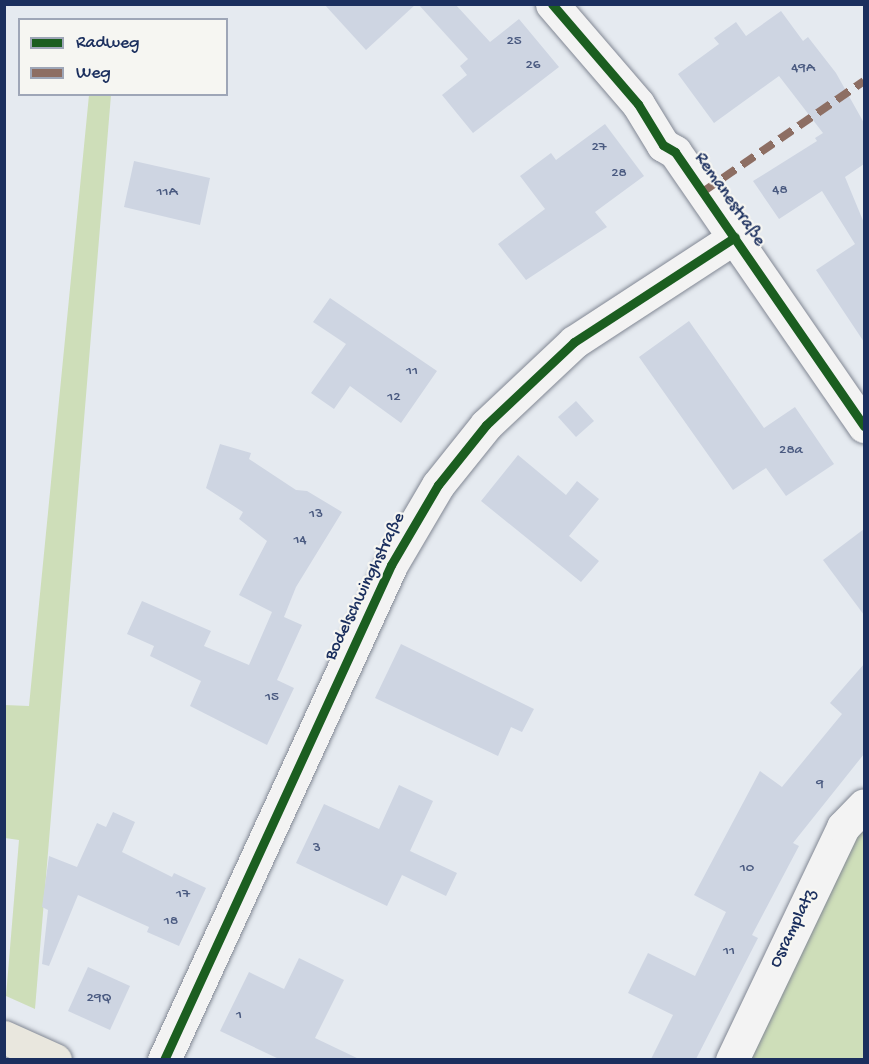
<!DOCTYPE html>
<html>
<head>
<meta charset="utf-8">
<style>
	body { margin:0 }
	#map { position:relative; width:869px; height:1064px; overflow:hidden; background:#e5eaf0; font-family:"Gochi Hand",sans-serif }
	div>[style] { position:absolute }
	.green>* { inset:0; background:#cedeb9 }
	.building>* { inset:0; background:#ced5e2 }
	.roads { filter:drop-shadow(0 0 2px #828894) drop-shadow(0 0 2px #828894) }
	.minor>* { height:33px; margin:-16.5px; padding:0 16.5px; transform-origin:16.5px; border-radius:16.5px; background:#f3f3f3 }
	.major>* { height:33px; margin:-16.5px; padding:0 16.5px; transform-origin:16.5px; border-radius:16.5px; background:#e9e7de }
	.quiet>* { height:8px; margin-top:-4px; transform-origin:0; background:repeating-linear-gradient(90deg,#8d6e63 0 15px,transparent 0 23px) }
	.cycleway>* { height:9px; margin:-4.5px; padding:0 4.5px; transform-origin:4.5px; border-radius:4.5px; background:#1b5e20 }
	span { translate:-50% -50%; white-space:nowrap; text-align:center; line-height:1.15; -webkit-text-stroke:4.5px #f6f6f2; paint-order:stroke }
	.number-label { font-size:15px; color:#4a5a80 }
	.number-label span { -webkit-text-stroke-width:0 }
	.street-label { font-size:18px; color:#1b2f5e }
	.frame { position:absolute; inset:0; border:6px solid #1b2f5e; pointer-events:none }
	.legend { position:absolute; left:18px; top:18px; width:210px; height:78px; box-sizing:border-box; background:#f6f6f2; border:2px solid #9ea6b7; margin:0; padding:8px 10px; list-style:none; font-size:18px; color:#1b2f5e }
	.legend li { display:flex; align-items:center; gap:12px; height:30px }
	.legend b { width:30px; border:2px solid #9ea6b7 }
</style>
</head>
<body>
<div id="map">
	<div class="green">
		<i style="clip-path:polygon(89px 95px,111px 95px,35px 1009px,6px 996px,19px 840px,5px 838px,4px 705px,29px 706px)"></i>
		<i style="clip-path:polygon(864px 821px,864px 1059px,738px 1060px)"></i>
	</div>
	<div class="building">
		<i style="clip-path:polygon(324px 4px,416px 4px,366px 50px)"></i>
		<i style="clip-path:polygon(418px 4px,455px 4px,490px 42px,519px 19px,559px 67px,473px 133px,442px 95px,467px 75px,460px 66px,468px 59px)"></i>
		<i style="clip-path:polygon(781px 11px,803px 41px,808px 37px,836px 73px,864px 123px,864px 164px,845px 177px,864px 223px,864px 342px,816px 270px,855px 244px,822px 191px,779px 219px,753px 181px,817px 141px,815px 138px,823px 133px,779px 76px,714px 123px,678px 74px,719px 44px,714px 38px,736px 22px,746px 36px)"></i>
		<i style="clip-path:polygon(605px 124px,644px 176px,595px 212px,607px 227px,526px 280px,498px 244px,545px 209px,520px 176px,551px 153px,556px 160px)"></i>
		<i style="clip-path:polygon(134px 161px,210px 178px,200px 225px,124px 207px)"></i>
		<i style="clip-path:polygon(330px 298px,437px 371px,401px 423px,350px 386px,334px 409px,311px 393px,346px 344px,313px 322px)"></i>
		<i style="clip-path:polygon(689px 321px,764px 428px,795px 407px,834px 464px,786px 496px,766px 468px,733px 490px,639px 357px)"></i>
		<i style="clip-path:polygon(576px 401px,594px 421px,576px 437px,558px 417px)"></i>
		<i style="clip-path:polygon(220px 444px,251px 453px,249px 459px,296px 490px,307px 491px,342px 512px,296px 587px,284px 617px,302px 625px,277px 680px,294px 688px,267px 745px,190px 706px,201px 681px,150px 656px,154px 646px,127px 634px,142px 601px,211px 631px,204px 646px,249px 665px,272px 612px,239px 595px,267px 541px,239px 519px,243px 512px,206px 488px)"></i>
		<i style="clip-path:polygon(518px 455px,566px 495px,577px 481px,599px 499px,569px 536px,599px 561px,581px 582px,481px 501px)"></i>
		<i style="clip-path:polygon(864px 529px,864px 615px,823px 560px)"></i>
		<i style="clip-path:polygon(401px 644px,534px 709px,522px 732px,511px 727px,498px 756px,375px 698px)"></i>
		<i style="clip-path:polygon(864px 664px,864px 754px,793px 843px,799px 846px,752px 935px,758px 938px,696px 1059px,651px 1059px,673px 1015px,628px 993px,648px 953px,695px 976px,726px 912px,694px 895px,760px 771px,782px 787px,842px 714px,830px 703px)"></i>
		<i style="clip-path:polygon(399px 785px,433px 801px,410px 851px,457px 873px,446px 896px,402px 875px,387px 906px,296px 863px,324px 804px,379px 829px)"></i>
		<i style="clip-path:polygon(113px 812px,135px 822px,122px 852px,172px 877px,174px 873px,206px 888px,179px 946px,147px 932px,149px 927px,78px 895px,49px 966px,42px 964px,48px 910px,42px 907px,49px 856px,77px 867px,97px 823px,106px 827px)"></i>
		<i style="clip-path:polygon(299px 958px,344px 980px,315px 1038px,359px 1059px,279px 1059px,220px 1031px,249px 972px,284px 989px)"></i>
		<i style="clip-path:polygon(88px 967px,130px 986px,110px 1030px,68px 1011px)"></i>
	</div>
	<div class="roads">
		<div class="minor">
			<i style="left:552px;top:4px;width:132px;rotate:49.3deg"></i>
			<i style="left:638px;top:104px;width:48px;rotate:58.6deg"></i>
			<i style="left:663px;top:145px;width:14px;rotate:30deg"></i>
			<i style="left:675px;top:152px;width:333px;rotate:55.4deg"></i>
			<i style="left:164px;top:1060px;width:545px;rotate:-65.36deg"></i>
			<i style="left:391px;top:565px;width:93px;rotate:-59.6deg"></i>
			<i style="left:438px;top:485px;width:77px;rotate:-51.3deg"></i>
			<i style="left:486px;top:425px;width:121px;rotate:-43.3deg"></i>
			<i style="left:574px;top:342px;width:192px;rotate:-33.1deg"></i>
			<i style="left:732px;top:1060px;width:258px;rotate:-64.5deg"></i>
			<i style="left:843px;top:827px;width:30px;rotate:-46deg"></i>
		</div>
		<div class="major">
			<i style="left:4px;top:1037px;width:56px;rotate:24.3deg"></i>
		</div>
	</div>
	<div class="quiet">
		<i style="left:704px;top:191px;width:194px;rotate:-34.5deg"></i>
	</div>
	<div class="cycleway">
		<i style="left:552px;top:4px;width:132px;rotate:49.3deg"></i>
		<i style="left:638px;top:104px;width:48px;rotate:58.6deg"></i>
		<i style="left:663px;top:145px;width:14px;rotate:30deg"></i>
		<i style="left:675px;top:152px;width:333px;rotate:55.4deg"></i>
		<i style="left:164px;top:1060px;width:545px;rotate:-65.36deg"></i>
		<i style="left:391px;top:565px;width:93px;rotate:-59.6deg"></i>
		<i style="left:438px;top:485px;width:77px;rotate:-51.3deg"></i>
		<i style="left:486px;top:425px;width:121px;rotate:-43.3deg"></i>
		<i style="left:574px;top:342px;width:192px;rotate:-33.1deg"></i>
	</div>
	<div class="number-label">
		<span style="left:514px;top:42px">25</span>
		<span style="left:533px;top:66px">26</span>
		<span style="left:803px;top:69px">49A</span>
		<span style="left:599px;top:148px">27</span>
		<span style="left:619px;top:174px">28</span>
		<span style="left:780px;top:191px">48</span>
		<span style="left:167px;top:193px">11A</span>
		<span style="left:412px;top:372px">11</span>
		<span style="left:394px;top:398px">12</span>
		<span style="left:791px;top:451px">28a</span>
		<span style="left:316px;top:515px">13</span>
		<span style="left:300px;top:541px">14</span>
		<span style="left:272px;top:698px">15</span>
		<span style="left:820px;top:785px">9</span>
		<span style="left:317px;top:849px">3</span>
		<span style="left:747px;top:869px">10</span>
		<span style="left:183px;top:895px">17</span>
		<span style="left:171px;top:922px">18</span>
		<span style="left:729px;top:952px">11</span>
		<span style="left:99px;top:999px">29Q</span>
		<span style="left:239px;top:1016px">1</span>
	</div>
	<div class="street-label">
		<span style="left:729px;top:200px;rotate:55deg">Remanestraße</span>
		<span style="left:366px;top:587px;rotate:-64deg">Bodelschwinghstraße</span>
		<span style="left:794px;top:929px;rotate:-64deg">Osramplatz</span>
	</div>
	<div class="frame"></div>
	<ul class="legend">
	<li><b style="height:8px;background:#1b5e20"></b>Radweg</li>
	<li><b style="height:8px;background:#8d6e63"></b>Weg</li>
	</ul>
</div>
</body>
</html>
